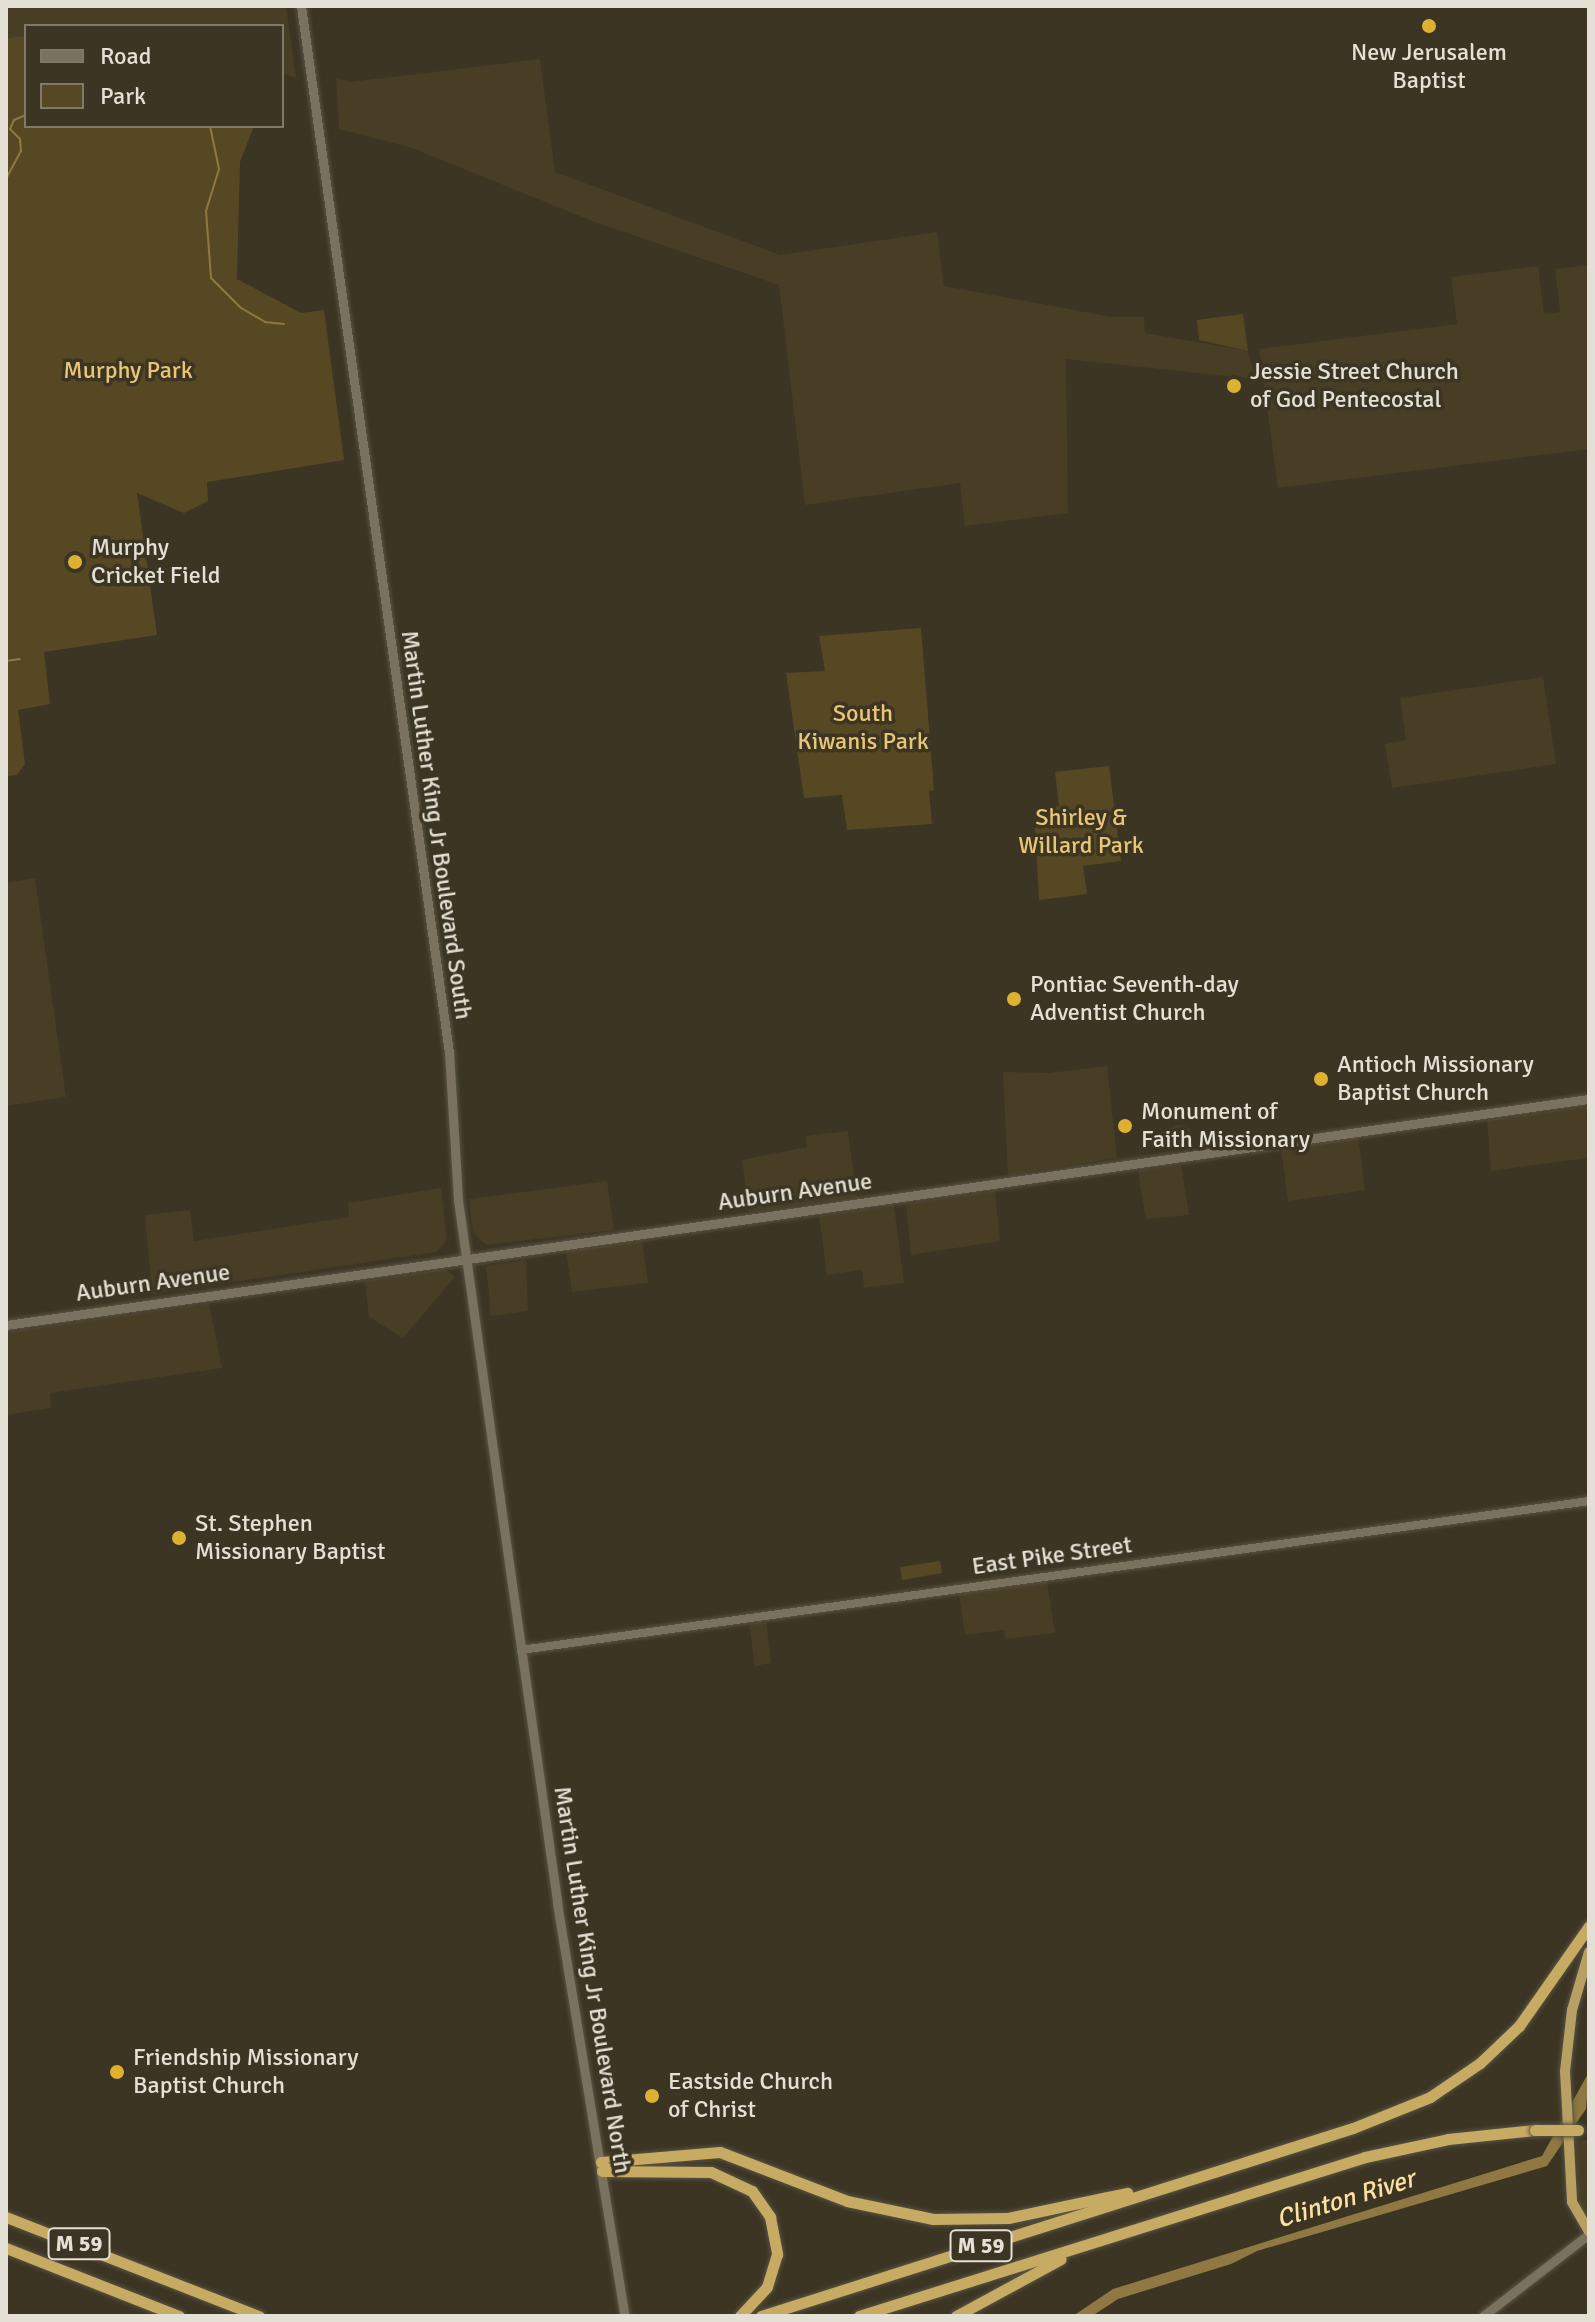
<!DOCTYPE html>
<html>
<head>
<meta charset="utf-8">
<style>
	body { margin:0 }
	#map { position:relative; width:1595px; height:2322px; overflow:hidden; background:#3c3523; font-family:Signika,sans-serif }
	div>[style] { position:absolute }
	.built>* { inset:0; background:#483d25 }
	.round { border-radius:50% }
	.green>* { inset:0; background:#574824 }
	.water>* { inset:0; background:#8f7841 }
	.stream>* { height:2px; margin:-1px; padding:0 1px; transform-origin:1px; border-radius:1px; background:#8f7841 }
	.roads { filter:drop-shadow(0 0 2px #595344) drop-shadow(0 0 2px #595344) }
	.tertiary>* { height:8px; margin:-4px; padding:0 4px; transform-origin:4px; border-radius:4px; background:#7a715e }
	.secondary>* { height:9px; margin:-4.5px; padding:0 4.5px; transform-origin:4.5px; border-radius:4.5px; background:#7a715e }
	.trunk>* { height:10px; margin:-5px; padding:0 5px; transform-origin:5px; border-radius:5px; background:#b8a062 }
	.motorway>* { height:11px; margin:-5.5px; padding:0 5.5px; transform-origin:5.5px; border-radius:5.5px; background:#c8ab63 }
	.bridges { filter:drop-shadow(0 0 2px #595344) drop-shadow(0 0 2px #595344) }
	.motorway-bridge>* { height:11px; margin:-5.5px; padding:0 5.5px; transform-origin:5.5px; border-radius:5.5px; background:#c8ab63 }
	.dots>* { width:22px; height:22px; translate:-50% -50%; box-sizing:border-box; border:4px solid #3c3523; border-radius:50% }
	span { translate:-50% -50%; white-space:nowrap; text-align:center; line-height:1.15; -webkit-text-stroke:7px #3c3523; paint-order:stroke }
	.shield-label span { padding:2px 6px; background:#3c3523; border:2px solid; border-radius:6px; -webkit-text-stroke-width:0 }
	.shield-label { font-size:22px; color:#e4e0d5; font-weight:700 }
	.poi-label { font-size:24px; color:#e4e0d5 }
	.left { translate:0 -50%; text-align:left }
	.park-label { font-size:24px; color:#e9c674 }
	.street-label { font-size:24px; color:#e4e0d5 }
	.water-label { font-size:26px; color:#fde1a0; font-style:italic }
	.frame { position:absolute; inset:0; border:8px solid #e4e0d5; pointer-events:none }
	.legend { position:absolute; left:24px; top:24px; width:260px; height:104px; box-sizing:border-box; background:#3c3523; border:2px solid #7f796a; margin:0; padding:10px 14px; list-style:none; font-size:24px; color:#e4e0d5 }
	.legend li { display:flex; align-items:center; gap:16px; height:40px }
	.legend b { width:40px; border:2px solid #7f796a }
</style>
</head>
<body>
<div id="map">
	<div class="built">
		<i style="clip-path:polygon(6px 6px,286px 6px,296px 78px,282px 73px,282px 26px,26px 26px,26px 36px,6px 38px)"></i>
		<i style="clip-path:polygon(540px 59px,555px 172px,780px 255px,937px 232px,944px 286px,1112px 317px,1144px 317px,1145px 333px,1248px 351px,1255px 379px,1066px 359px,1068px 513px,965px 526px,960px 483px,805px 505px,779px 285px,592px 221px,409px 147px,339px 129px,336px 78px,350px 82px)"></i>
		<i style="clip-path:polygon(1589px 265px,1589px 449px,1278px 488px,1259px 349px,1457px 324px,1451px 277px,1498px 271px,1538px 266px,1544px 314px,1560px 312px,1555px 269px)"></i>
		<i style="clip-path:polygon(1543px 677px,1556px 764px,1392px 788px,1385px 744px,1406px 740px,1400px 698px)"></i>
		<i style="clip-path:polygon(35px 878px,66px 1097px,6px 1106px,6px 883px)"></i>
		<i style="clip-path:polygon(1107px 1066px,1117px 1158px,1008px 1175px,1003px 1072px,1048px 1073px)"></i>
		<i style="clip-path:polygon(1589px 1106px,1589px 1158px,1491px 1171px,1487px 1120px)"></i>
		<i class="round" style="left:1167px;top:1125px;width:26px;height:26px"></i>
		<i style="clip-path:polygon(848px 1131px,857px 1197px,749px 1212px,742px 1160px,807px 1147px,806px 1136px)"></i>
		<i style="clip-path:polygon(1358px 1137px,1365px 1190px,1288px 1201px,1281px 1149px)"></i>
		<i style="clip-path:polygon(1181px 1165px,1189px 1215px,1146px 1219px,1138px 1171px)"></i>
		<i style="clip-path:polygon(607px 1181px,614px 1230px,486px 1245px,473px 1233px,469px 1199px)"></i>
		<i style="clip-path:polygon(441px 1188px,447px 1240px,437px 1252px,152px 1294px,145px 1215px,190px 1210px,194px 1241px,349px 1217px,348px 1203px)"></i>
		<i style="clip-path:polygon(995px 1191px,1000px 1241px,911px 1255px,906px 1204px)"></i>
		<i style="clip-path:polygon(894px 1206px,904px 1283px,864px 1288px,862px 1270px,827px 1275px,819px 1216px)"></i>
		<i style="clip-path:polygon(642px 1241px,648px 1283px,572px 1292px,566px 1251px)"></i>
		<i style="clip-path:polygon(526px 1260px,528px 1311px,491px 1316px,486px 1266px)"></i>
		<i style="clip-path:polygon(445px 1269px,455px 1277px,403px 1338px,369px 1317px,365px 1281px)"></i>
		<i style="clip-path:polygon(209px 1304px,222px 1368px,50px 1393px,51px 1408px,6px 1415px,6px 1332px)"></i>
		<i style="clip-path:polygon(1047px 1581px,1055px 1633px,1006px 1639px,1004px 1630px,965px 1635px,959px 1594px)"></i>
		<i style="clip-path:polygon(766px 1621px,771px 1663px,755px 1666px,749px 1624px)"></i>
		<i style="clip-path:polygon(1576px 2140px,1589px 2140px,1589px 2219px,1579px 2204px)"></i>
	</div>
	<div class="green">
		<i style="clip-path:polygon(26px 36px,26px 126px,254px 126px,240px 162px,237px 279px,301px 313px,324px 310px,344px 460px,207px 482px,208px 501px,184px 513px,137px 493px,157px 635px,44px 652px,50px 704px,18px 710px,25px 764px,17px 775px,6px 776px,6px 38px)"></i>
		<i style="clip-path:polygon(1243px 314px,1248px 351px,1199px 340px,1197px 320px)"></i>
		<i style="clip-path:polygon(921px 628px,934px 790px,929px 791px,932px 824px,847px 830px,842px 795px,804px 798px,786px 673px,825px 671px,819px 636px)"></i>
		<i style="clip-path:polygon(1109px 766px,1121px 861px,1083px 866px,1087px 894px,1039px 900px,1034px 809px,1059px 806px,1055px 772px)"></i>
		<i style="clip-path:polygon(940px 1561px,942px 1573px,902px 1580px,900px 1567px)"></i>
	</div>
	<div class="water">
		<i style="clip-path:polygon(1589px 2072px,1586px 2109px,1547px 2166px,1257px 2251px,1231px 2264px,1118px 2299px,1092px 2316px,1073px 2316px,1113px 2289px,1542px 2156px)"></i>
	</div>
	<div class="stream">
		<i style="left:210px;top:126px;width:44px;rotate:78.2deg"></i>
		<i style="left:219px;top:169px;width:44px;rotate:107.2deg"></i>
		<i style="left:206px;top:211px;width:67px;rotate:85.7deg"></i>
		<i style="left:211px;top:278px;width:42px;rotate:45deg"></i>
		<i style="left:241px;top:308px;width:28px;rotate:30deg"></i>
		<i style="left:265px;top:322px;width:19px;rotate:6deg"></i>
		<i style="left:6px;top:179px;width:32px;rotate:-62deg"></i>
		<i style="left:21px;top:151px;width:12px;rotate:-95deg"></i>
		<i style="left:20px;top:139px;width:14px;rotate:-135deg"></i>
		<i style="left:10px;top:129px;width:10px;rotate:-66deg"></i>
		<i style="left:14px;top:120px;width:13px;rotate:-23deg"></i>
		<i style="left:6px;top:661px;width:14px;rotate:-8deg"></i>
	</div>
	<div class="roads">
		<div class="tertiary">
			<i style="left:521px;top:1650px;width:1078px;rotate:-7.94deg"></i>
		</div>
		<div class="secondary">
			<i style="left:301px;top:6px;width:1056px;rotate:81.95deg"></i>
			<i style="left:449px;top:1052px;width:148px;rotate:86.5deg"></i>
			<i style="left:458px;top:1200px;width:303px;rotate:82deg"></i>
			<i style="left:500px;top:1500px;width:407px;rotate:81.9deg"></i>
			<i style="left:557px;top:1903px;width:419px;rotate:80.7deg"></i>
			<i style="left:6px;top:1325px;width:1599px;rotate:-8.13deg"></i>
			<i style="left:1483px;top:2316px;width:134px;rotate:-37.7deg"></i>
		</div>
		<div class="trunk">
			<i style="left:1589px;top:1952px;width:60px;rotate:106.3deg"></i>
			<i style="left:1572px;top:2010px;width:61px;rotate:96.5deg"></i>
			<i style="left:1565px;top:2071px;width:131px;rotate:86.9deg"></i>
			<i style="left:1572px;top:2202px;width:34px;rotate:60deg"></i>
		</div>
		<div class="motorway">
			<i style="left:601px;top:2162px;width:119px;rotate:-4.8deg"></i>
			<i style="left:720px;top:2152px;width:136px;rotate:21.1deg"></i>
			<i style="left:847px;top:2201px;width:88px;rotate:11.8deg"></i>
			<i style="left:933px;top:2219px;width:75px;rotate:-0.8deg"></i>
			<i style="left:1008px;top:2218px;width:122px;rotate:-11.9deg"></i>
			<i style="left:602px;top:2171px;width:109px;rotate:0.5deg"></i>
			<i style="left:711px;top:2172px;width:45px;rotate:24.9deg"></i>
			<i style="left:752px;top:2191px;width:32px;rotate:55deg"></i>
			<i style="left:770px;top:2217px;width:38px;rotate:79deg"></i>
			<i style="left:777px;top:2254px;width:34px;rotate:107deg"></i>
			<i style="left:767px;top:2287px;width:40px;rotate:133deg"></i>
			<i style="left:6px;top:2217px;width:272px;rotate:21.4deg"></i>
			<i style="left:6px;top:2248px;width:186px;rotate:21.5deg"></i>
			<i style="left:761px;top:2316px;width:621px;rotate:-17.62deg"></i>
			<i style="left:1353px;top:2128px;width:83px;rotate:-21.9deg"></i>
			<i style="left:1430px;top:2097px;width:60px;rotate:-34.2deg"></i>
			<i style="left:1480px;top:2063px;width:54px;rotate:-43.5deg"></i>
			<i style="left:1519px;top:2026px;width:122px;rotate:-55deg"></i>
			<i style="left:859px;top:2316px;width:530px;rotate:-17.44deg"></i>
			<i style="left:1365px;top:2157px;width:85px;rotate:-12.2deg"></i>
			<i style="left:1448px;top:2139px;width:87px;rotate:-5.9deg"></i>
			<i style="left:956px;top:2316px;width:119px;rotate:-28.5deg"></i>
		</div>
	</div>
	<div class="bridges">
		<div class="motorway-bridge">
			<i style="left:1535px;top:2130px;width:43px"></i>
		</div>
	</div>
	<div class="dots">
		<i style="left:1429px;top:26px;background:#deb133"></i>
		<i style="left:1234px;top:386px;background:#deb133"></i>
		<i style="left:75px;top:562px;background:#deb133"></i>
		<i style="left:1014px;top:999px;background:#deb133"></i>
		<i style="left:1321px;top:1079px;background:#deb133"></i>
		<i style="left:1125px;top:1126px;background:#deb133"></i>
		<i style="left:179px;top:1538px;background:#deb133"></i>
		<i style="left:117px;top:2072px;background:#deb133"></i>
		<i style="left:652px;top:2096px;background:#deb133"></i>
	</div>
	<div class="shield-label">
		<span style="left:79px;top:2244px">M 59</span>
		<span style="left:981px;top:2246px">M 59</span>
	</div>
	<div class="poi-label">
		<span style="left:1429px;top:67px">New Jerusalem<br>Baptist</span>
		<span class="left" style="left:1250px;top:386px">Jessie Street Church<br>of God Pentecostal</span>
		<span class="left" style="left:91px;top:562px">Murphy<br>Cricket Field</span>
		<span class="left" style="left:1030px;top:999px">Pontiac Seventh-day<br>Adventist Church</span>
		<span class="left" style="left:1337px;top:1079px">Antioch Missionary<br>Baptist Church</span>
		<span class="left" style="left:1141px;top:1126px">Monument of<br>Faith Missionary</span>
		<span class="left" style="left:195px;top:1538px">St. Stephen<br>Missionary Baptist</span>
		<span class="left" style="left:133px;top:2072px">Friendship Missionary<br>Baptist Church</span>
		<span class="left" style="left:668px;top:2096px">Eastside Church<br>of Christ</span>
	</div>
	<div class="park-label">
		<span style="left:128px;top:371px">Murphy Park</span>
		<span style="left:863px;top:728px">South<br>Kiwanis Park</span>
		<span style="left:1081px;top:832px">Shirley &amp;<br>Willard Park</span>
	</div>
	<div class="street-label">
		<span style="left:436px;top:825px;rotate:82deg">Martin Luther King Jr Boulevard South</span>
		<span style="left:795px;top:1192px;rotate:-8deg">Auburn Avenue</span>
		<span style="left:153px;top:1283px;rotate:-8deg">Auburn Avenue</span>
		<span style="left:1052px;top:1556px;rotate:-8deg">East Pike Street</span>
		<span style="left:592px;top:1980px;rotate:81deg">Martin Luther King Jr Boulevard North</span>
	</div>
	<div class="water-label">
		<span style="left:1346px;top:2200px;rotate:-17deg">Clinton River</span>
	</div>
	<div class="frame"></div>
	<ul class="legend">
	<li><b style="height:10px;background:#7a715e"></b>Road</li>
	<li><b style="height:22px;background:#574824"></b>Park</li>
	</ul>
</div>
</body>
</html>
